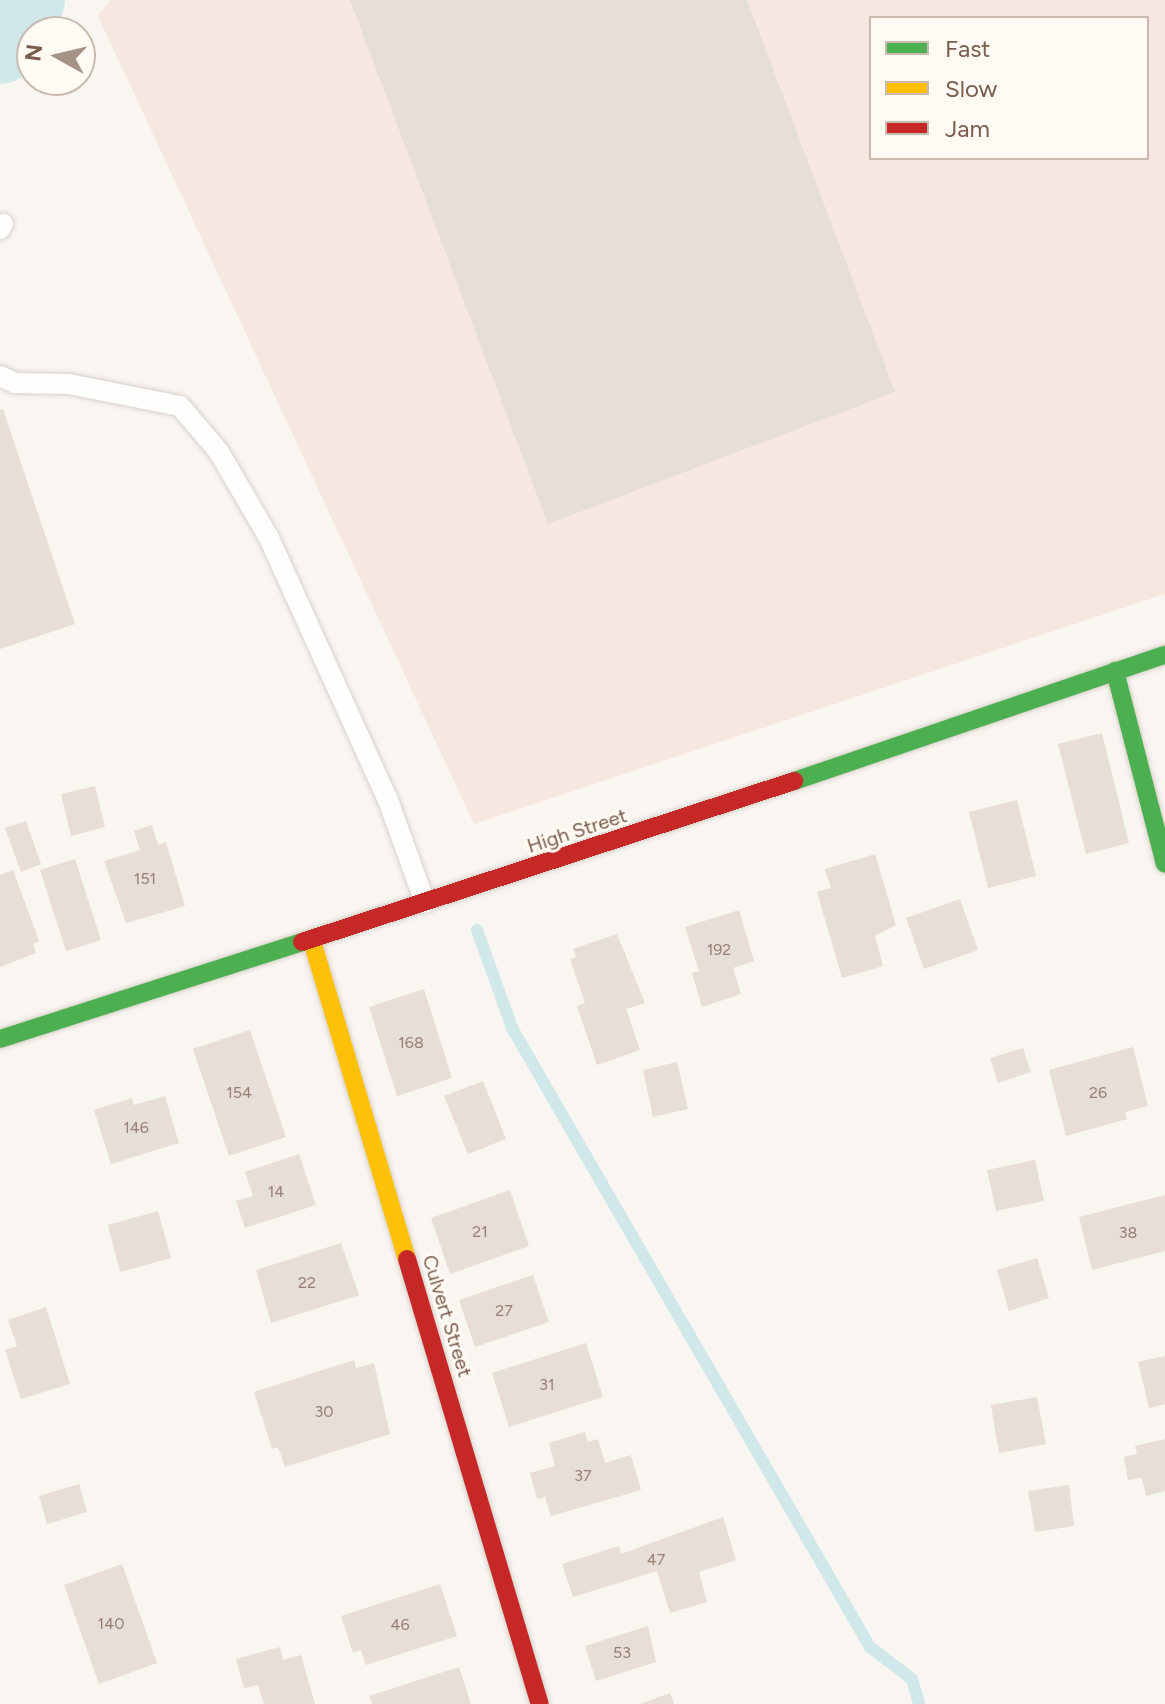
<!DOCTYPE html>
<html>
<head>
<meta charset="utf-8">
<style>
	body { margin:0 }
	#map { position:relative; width:1165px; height:1704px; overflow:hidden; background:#f9f5f0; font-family:Figtree,sans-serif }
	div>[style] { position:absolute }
	.commercial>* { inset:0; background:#f6e8e1 }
	.stream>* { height:12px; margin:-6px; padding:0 6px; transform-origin:6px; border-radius:6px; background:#d0e8ea }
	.river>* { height:72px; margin:-36px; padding:0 36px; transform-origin:36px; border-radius:36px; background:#d0e8ea }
	.building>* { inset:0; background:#e6ded7 }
	.roads { filter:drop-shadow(0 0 2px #d7d1cb) drop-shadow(0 0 2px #d7d1cb) }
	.lane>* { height:20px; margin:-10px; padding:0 10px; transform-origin:10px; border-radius:10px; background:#fefefd }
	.fast>* { height:18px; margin:-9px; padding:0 9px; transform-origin:9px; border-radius:9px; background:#4caf50 }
	.slow>* { height:18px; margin:-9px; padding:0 9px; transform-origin:9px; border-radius:9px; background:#ffc107 }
	.jam>* { height:18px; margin:-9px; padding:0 9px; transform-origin:9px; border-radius:9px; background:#c62828 }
	span { translate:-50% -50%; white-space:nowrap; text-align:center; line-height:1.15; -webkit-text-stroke:6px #fffaf3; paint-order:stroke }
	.number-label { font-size:16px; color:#977e72 }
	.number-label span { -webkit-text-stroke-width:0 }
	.street-label { font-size:20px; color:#7a5c4d }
	.legend { position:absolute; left:869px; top:16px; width:280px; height:144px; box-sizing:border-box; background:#fffaf3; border:2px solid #cabbb1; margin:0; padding:10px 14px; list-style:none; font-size:24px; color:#7a5c4d }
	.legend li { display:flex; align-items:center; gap:16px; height:40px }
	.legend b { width:40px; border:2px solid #cabbb1 }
	.north { position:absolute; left:16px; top:16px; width:80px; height:80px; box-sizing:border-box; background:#fffaf3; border:2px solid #cabbb1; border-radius:50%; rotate:278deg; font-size:22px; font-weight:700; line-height:32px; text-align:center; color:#7a5c4d }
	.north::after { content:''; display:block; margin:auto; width:28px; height:36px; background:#a69286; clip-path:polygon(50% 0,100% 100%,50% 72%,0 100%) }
</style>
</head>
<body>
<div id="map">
	<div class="commercial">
		<i style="clip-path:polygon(evenodd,110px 0,1165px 0,1165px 594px,474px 824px,98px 16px,110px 0,871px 18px,1147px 18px,1147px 158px,871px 158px,871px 18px)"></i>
	</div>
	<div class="stream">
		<i style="left:477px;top:930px;width:104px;rotate:70.3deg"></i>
		<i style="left:512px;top:1028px;width:715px;rotate:59.96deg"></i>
		<i style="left:870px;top:1647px;width:53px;rotate:37.3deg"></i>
		<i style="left:912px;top:1679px;width:26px;rotate:74deg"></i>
	</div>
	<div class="river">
		<i style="left:0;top:48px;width:56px;rotate:-58.9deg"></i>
	</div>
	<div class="building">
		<i style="clip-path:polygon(350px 0,747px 0,895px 392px,548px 524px)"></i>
		<i style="clip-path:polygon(3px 409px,75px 624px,0 649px,0 410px)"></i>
		<i style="clip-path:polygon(1102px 733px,1129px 843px,1086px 854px,1058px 744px)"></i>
		<i style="clip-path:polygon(95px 786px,105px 827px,71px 836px,61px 794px)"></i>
		<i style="clip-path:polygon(1017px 800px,1036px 876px,988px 888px,969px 812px)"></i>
		<i style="clip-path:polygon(26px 821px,41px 864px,21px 872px,5px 828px)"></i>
		<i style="clip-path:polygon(152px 825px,158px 845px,166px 842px,185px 906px,126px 923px,104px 861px,140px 850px,134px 831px)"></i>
		<i style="clip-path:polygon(875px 854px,896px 925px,875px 936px,883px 966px,842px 978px,817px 892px,831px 888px,825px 869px)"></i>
		<i style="clip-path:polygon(75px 859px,101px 940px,66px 951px,40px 870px)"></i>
		<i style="clip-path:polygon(13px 870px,39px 941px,33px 944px,36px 953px,0 967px,0 875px)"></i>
		<i style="clip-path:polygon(960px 899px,978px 950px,924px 969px,906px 918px)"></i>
		<i style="clip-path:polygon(739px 910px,754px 961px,733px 968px,741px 994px,702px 1007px,692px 973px,699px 971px,685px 927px)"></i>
		<i style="clip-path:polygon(617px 934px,645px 1003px,626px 1009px,640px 1050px,597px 1065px,577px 1006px,585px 1003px,570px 959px,576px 957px,573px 949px)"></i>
		<i style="clip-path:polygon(424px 989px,452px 1078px,397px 1096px,369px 1007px)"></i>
		<i style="clip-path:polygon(250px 1030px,286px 1137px,229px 1156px,193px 1049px)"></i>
		<i style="clip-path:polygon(1133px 1047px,1148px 1106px,1125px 1112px,1127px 1119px,1066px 1136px,1049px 1070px)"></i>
		<i style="clip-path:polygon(1023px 1048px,1031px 1072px,998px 1083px,990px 1058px)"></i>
		<i style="clip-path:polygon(677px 1062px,688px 1109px,653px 1117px,643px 1070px)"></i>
		<i style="clip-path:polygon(483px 1081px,506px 1139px,468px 1154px,444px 1096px)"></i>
		<i style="clip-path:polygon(165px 1096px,179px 1143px,111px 1164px,94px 1110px,132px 1098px,134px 1105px)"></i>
		<i style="clip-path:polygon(299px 1154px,316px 1205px,245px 1228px,236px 1201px,253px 1196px,245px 1172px)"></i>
		<i style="clip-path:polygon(1035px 1160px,1044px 1201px,996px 1211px,987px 1170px)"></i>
		<i style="clip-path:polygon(510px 1190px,529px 1246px,450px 1274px,431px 1218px)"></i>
		<i style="clip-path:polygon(1165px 1195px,1165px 1251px,1092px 1270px,1079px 1217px)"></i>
		<i style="clip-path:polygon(158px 1211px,171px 1258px,120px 1272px,108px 1225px)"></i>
		<i style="clip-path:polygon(341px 1243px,359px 1295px,271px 1323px,256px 1270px)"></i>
		<i style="clip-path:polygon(1037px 1258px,1049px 1298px,1009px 1311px,997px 1270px)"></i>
		<i style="clip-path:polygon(533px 1275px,549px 1322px,475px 1347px,459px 1300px)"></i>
		<i style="clip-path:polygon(46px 1307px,70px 1384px,21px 1399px,5px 1350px,17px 1346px,8px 1320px)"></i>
		<i style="clip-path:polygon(586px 1343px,603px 1397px,509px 1427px,492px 1373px)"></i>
		<i style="clip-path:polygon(1165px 1356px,1165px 1404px,1149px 1408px,1138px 1362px)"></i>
		<i style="clip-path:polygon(354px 1360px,356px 1368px,374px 1363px,390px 1434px,285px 1467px,278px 1447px,272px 1449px,254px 1392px)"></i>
		<i style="clip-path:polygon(1037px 1397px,1046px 1444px,999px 1453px,991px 1405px)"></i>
		<i style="clip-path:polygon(585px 1432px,588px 1442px,598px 1439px,605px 1463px,631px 1455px,641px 1490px,551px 1516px,545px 1497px,537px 1499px,530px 1473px,555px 1466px,549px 1443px)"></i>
		<i style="clip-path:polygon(1165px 1439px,1165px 1491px,1146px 1496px,1142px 1478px,1128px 1480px,1124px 1457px,1137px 1454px,1135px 1446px)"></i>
		<i style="clip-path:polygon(79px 1484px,87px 1512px,47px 1524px,39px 1496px)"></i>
		<i style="clip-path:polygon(1069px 1485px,1074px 1526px,1035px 1532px,1028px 1491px)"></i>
		<i style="clip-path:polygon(723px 1517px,736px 1560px,699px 1572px,707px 1602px,670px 1613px,657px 1571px,573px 1597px,562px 1564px,619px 1546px,621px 1554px)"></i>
		<i style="clip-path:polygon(122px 1564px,157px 1663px,99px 1684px,64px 1585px)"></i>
		<i style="clip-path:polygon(440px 1584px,457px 1636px,366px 1665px,361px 1650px,353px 1653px,341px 1616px)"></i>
		<i style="clip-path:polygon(648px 1626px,656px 1662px,596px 1681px,585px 1646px)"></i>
		<i style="clip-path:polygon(280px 1647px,283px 1660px,301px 1655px,315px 1704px,264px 1704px,258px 1685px,244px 1688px,236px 1659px)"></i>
		<i style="clip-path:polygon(459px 1667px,471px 1704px,372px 1704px,369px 1696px)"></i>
		<i style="clip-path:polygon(670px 1693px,674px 1704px,640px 1704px)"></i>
	</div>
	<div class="roads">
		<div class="lane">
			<i style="left:0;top:229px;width:6px;rotate:-59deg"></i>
			<i style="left:0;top:376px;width:17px;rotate:25deg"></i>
			<i style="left:15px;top:383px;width:54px;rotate:1.1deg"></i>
			<i style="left:69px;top:384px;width:113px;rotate:11.2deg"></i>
			<i style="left:180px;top:406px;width:60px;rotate:49.7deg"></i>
			<i style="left:219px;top:452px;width:99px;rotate:59.8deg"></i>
			<i style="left:269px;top:538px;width:288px;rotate:65.6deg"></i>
			<i style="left:388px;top:800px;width:109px;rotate:70.2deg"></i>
		</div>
		<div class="fast">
			<i style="left:1115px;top:671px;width:199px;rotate:75.5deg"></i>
			<i style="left:794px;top:781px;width:392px;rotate:-18.8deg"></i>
			<i style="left:0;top:1039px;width:317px;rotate:-17.8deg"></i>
		</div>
		<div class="slow">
			<i style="left:312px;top:941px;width:332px;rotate:73.4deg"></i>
		</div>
		<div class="jam">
			<i style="left:302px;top:942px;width:518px;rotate:-18.12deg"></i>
			<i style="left:407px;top:1259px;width:464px;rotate:73.4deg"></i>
		</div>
	</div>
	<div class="number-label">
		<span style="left:145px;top:879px">151</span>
		<span style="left:719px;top:950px">192</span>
		<span style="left:411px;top:1043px">168</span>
		<span style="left:239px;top:1093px">154</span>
		<span style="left:1098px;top:1093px">26</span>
		<span style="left:136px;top:1128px">146</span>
		<span style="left:276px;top:1192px">14</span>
		<span style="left:480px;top:1232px">21</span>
		<span style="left:1128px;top:1233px">38</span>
		<span style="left:307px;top:1283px">22</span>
		<span style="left:504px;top:1311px">27</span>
		<span style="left:547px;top:1385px">31</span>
		<span style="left:324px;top:1412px">30</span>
		<span style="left:583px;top:1476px">37</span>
		<span style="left:656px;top:1560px">47</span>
		<span style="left:111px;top:1624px">140</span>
		<span style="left:400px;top:1625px">46</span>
		<span style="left:622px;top:1653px">53</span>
	</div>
	<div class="street-label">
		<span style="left:577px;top:831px;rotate:-18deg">High Street</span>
		<span style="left:447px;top:1316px;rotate:73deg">Culvert Street</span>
	</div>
	<ul class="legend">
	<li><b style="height:10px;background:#4caf50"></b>Fast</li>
	<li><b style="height:10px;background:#ffc107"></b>Slow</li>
	<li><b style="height:10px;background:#c62828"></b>Jam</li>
	</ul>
	<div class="north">N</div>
</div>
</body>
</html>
